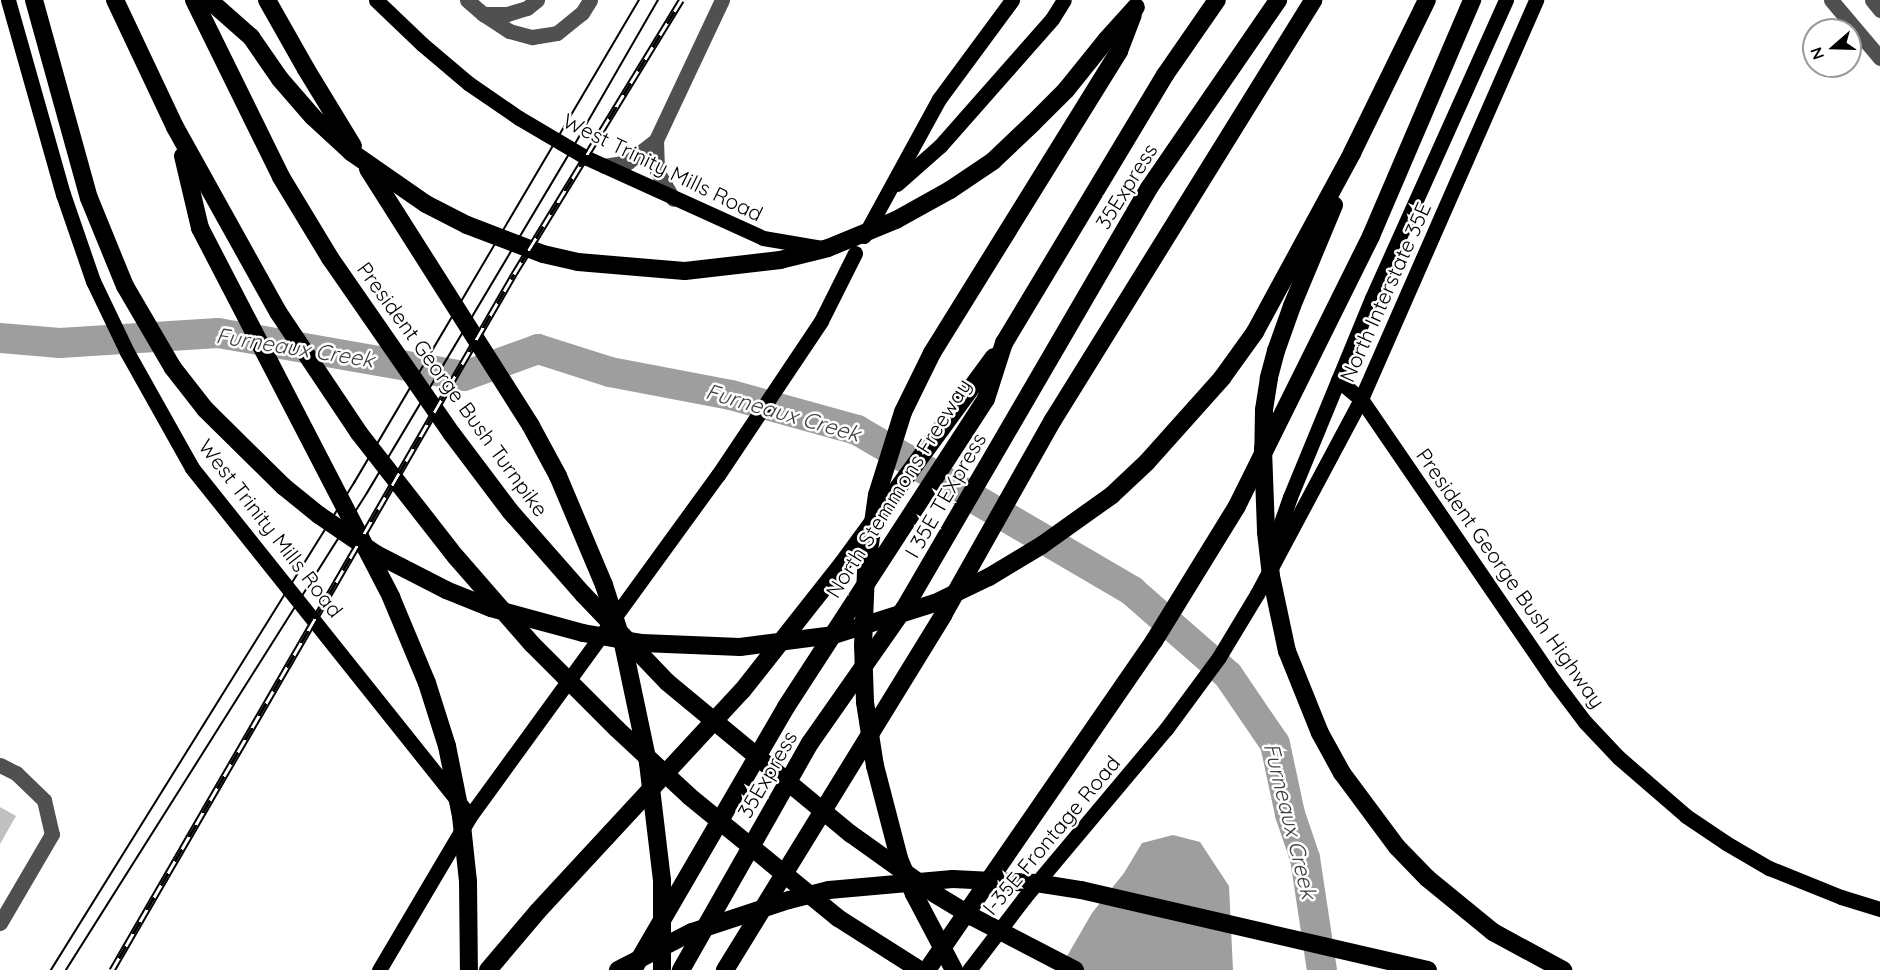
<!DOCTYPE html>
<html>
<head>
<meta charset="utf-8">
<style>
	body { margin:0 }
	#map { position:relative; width:1880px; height:970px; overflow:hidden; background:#fff; font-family:Quicksand,sans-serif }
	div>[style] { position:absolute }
	.water>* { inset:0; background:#9e9e9e }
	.river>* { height:30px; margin:-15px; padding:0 15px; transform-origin:15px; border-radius:15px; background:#9e9e9e }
	.building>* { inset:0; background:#c0c0c0 }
	.minor>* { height:15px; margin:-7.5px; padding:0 7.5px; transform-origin:7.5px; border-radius:7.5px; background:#505050 }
	.major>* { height:15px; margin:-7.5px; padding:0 7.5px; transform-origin:7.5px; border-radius:7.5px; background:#000 }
	.highway>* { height:18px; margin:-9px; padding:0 9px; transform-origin:9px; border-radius:9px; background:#000 }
	.tram>* { height:1.5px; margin:-0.75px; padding:0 0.75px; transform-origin:0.75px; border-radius:0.75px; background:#000 }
	.rail>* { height:7px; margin-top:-3.5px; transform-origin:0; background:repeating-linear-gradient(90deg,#fff 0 14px,#000 0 28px); box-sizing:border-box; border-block:2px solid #000 }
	span { translate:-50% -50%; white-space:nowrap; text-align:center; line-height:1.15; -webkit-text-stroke:5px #fff; paint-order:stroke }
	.street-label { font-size:21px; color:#000 }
	.water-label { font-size:22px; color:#3f3f3f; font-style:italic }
	.north { position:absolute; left:1802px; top:18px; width:60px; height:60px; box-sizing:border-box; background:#fff; border:2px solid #999; border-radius:50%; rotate:250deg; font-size:16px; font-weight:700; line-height:24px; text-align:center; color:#000 }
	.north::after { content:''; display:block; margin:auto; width:21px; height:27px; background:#000; clip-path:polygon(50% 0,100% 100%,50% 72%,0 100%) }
</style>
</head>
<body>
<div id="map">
	<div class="water">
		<i style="clip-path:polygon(1173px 835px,1200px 842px,1229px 886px,1233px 970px,1059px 970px,1092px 913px,1124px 873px,1142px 843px)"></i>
	</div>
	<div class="river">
		<i style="left:0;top:338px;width:60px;rotate:4.8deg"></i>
		<i style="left:60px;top:343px;width:158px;rotate:-3.6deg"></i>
		<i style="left:218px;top:333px;width:250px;rotate:9.9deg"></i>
		<i style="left:464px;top:376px;width:79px;rotate:-20deg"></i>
		<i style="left:538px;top:349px;width:76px;rotate:17.7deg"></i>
		<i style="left:610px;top:372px;width:123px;rotate:10.8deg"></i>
		<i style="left:731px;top:395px;width:131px;rotate:15.5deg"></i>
		<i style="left:857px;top:430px;width:319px;rotate:30.3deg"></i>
		<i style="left:1132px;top:591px;width:128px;rotate:41.2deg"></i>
		<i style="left:1228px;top:675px;width:83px;rotate:55.7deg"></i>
		<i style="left:1275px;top:744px;width:72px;rotate:77.9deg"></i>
		<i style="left:1290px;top:814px;width:46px;rotate:71.2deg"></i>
		<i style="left:1305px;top:858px;width:113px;rotate:81.4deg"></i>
	</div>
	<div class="building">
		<i style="clip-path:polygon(0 807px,16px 816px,0 844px)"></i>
	</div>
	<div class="minor">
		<i style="left:467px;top:0;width:21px;rotate:41deg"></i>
		<i style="left:483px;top:14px;width:31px;rotate:33deg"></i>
		<i style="left:509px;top:31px;width:24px;rotate:15deg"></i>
		<i style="left:532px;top:37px;width:25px;rotate:-9deg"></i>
		<i style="left:557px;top:33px;width:32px;rotate:-39deg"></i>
		<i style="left:582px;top:13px;width:15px;rotate:-58deg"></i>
		<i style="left:1831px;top:0;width:76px;rotate:49.8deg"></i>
		<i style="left:1872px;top:0;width:13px;rotate:51deg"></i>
		<i style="left:483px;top:14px;width:24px"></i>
		<i style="left:507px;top:14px;width:21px;rotate:-17deg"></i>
		<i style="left:527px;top:8px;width:13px;rotate:-39deg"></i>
		<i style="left:656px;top:140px;width:31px;rotate:88deg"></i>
		<i style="left:657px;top:171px;width:32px;rotate:60deg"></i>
		<i style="left:604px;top:166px;width:24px;rotate:-9deg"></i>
		<i style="left:628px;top:162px;width:36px;rotate:-38deg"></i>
		<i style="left:656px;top:140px;width:155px;rotate:-64.8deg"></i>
		<i style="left:0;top:765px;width:18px;rotate:27deg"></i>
		<i style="left:16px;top:773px;width:39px;rotate:44deg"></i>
		<i style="left:44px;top:800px;width:35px;rotate:77deg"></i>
		<i style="left:52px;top:834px;width:103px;rotate:120.3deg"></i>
	</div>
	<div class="major">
		<i style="left:8px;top:0;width:202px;rotate:74.2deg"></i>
		<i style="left:63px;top:194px;width:92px;rotate:71deg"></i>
		<i style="left:93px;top:281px;width:79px;rotate:64.4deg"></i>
		<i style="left:127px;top:352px;width:133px;rotate:60.7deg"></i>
		<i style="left:192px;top:468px;width:445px;rotate:51.4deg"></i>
		<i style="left:376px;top:0;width:64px;rotate:43.7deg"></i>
		<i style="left:422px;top:44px;width:60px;rotate:40.3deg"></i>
		<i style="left:468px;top:83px;width:62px;rotate:34.5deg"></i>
		<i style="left:519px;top:118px;width:79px;rotate:30.5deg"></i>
		<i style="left:587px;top:158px;width:193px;rotate:24.4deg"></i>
		<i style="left:763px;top:238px;width:61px;rotate:9.5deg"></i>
		<i style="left:897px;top:184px;width:57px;rotate:-41.5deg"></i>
		<i style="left:940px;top:146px;width:169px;rotate:-48.6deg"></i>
		<i style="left:1052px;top:19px;width:22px;rotate:-58deg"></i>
		<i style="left:864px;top:236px;width:156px;rotate:-61.3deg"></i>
		<i style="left:939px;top:99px;width:123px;rotate:-53.6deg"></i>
		<i style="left:1338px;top:380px;width:30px;rotate:40deg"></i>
		<i style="left:1361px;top:399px;width:342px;rotate:55.6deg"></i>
		<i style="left:1554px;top:681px;width:51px;rotate:52.9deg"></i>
		<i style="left:1585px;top:722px;width:48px;rotate:46.7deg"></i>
		<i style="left:1618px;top:757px;width:90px;rotate:40.9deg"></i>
		<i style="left:1686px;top:816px;width:48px;rotate:34deg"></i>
		<i style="left:1726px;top:843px;width:50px;rotate:30.2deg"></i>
		<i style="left:1769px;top:868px;width:78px;rotate:21.9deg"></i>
		<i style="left:1841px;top:897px;width:41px;rotate:17.1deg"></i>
		<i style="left:1271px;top:551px;width:57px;rotate:-70.6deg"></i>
		<i style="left:1290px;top:497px;width:215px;rotate:-67.6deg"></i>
		<i style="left:1372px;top:298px;width:327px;rotate:-65.8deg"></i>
		<i style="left:379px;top:970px;width:179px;rotate:-59.4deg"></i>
		<i style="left:470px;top:816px;width:422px;rotate:-54deg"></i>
		<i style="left:718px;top:475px;width:185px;rotate:-56.2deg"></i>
		<i style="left:821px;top:321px;width:76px;rotate:-63.4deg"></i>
		<i style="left:969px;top:970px;width:91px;rotate:-52.6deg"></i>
		<i style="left:1024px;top:898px;width:221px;rotate:-50deg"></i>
		<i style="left:1166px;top:729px;width:89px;rotate:-53.6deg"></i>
		<i style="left:1219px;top:657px;width:74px;rotate:-58.9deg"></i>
		<i style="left:1257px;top:594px;width:221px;rotate:-61.9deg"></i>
		<i style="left:1361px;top:399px;width:436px;rotate:-66.3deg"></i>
	</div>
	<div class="highway">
		<i style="left:34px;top:0;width:205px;rotate:74.5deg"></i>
		<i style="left:89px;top:198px;width:95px;rotate:67.8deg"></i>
		<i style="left:125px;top:286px;width:95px;rotate:59.7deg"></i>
		<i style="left:173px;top:368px;width:52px;rotate:52deg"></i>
		<i style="left:205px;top:409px;width:110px;rotate:44.6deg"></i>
		<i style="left:283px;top:486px;width:46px;rotate:38.9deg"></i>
		<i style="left:319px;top:515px;width:69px;rotate:34.4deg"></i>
		<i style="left:376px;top:554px;width:79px;rotate:27.2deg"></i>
		<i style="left:446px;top:590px;width:48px;rotate:21.8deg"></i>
		<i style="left:491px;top:608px;width:95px;rotate:15.2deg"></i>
		<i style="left:583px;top:633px;width:60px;rotate:9.6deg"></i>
		<i style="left:642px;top:643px;width:98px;rotate:2.3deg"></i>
		<i style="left:740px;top:647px;width:95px;rotate:-7.3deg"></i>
		<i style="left:834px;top:635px;width:106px;rotate:-17.6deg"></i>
		<i style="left:935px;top:603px;width:60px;rotate:-25.7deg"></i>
		<i style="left:989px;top:577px;width:62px;rotate:-31.1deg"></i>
		<i style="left:1042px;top:545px;width:86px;rotate:-35.5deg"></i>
		<i style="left:1112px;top:495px;width:48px;rotate:-43.3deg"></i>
		<i style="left:1147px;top:462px;width:113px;rotate:-48.2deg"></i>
		<i style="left:1222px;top:378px;width:57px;rotate:-54.3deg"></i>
		<i style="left:1255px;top:332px;width:204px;rotate:-61.5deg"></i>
		<i style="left:1352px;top:153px;width:170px;rotate:-63.9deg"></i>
		<i style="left:115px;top:0;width:140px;rotate:64.7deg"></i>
		<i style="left:175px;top:127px;width:212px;rotate:60.9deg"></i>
		<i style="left:278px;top:312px;width:146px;rotate:56.2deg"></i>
		<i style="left:359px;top:433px;width:157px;rotate:52deg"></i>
		<i style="left:456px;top:557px;width:116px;rotate:48.9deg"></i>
		<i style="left:532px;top:644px;width:120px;rotate:45deg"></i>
		<i style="left:617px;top:729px;width:98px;rotate:42.9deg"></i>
		<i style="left:689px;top:796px;width:193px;rotate:39.3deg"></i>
		<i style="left:838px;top:918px;width:97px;rotate:32.4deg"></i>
		<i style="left:194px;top:0;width:197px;rotate:63.8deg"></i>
		<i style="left:281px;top:177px;width:95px;rotate:58.8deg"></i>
		<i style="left:330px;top:258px;width:214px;rotate:55.3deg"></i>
		<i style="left:452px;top:434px;width:96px;rotate:53deg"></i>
		<i style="left:510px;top:511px;width:111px;rotate:48.7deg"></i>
		<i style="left:583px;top:594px;width:122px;rotate:46.3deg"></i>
		<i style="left:667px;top:682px;width:239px;rotate:39.6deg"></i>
		<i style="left:851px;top:834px;width:103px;rotate:35.5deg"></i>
		<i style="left:935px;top:894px;width:44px;rotate:31.2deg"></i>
		<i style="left:973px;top:917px;width:115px;rotate:27.5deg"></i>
		<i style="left:209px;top:0;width:56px;rotate:41.4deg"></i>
		<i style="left:251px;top:37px;width:51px;rotate:55.4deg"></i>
		<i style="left:280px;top:79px;width:50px;rotate:49deg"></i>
		<i style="left:313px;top:117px;width:52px;rotate:42.6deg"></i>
		<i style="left:351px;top:152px;width:91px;rotate:34.7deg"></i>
		<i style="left:426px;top:204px;width:46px;rotate:27.1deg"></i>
		<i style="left:467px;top:225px;width:81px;rotate:20.9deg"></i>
		<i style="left:543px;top:254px;width:36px;rotate:13deg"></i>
		<i style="left:578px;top:262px;width:107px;rotate:4.8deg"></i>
		<i style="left:685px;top:271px;width:96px;rotate:-6.6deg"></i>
		<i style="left:780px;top:260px;width:49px;rotate:-14deg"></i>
		<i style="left:828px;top:248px;width:74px;rotate:-22.4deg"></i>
		<i style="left:896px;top:220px;width:62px;rotate:-29.1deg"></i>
		<i style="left:950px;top:190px;width:52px;rotate:-34deg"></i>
		<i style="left:993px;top:161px;width:55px;rotate:-43.5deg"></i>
		<i style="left:1033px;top:123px;width:47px;rotate:-45deg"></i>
		<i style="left:1066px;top:90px;width:65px;rotate:-51.2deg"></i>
		<i style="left:1107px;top:39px;width:43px;rotate:-47.8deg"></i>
		<i style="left:267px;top:0;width:79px;rotate:60.5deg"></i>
		<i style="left:306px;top:69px;width:90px;rotate:58.6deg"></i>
		<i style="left:183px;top:156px;width:74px;rotate:76.7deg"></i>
		<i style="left:200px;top:228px;width:416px;rotate:62.6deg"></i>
		<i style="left:391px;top:597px;width:93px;rotate:67.3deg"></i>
		<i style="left:427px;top:683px;width:66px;rotate:72.4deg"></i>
		<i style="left:447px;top:746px;width:71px;rotate:78.7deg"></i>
		<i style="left:461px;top:816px;width:65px;rotate:83.9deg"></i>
		<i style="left:468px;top:881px;width:89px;rotate:89.4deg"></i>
		<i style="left:368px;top:169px;width:304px;rotate:57.6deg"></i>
		<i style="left:531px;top:426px;width:57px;rotate:61.6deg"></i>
		<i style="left:558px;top:476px;width:118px;rotate:67.1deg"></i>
		<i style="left:604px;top:585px;width:62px;rotate:72.1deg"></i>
		<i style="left:623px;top:644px;width:122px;rotate:78.1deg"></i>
		<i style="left:648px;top:763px;width:118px;rotate:83.2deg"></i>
		<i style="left:662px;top:880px;width:90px;rotate:90deg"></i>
		<i style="left:1334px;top:205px;width:109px;rotate:112.6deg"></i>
		<i style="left:1292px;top:306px;width:48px;rotate:109.6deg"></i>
		<i style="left:1276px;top:351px;width:28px;rotate:105deg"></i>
		<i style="left:1269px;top:378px;width:32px;rotate:99deg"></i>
		<i style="left:1264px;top:410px;width:39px;rotate:91deg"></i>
		<i style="left:1263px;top:449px;width:83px;rotate:87.9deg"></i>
		<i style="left:1266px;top:532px;width:44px;rotate:83.5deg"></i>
		<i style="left:1271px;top:576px;width:77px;rotate:78deg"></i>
		<i style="left:1287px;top:651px;width:88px;rotate:68.1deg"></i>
		<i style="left:1320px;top:733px;width:46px;rotate:61.2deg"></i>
		<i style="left:1342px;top:773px;width:92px;rotate:53.4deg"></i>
		<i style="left:1397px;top:847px;width:43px;rotate:45.9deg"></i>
		<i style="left:1427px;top:878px;width:85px;rotate:39.3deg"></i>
		<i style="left:1493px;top:932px;width:80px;rotate:28.5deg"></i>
		<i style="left:488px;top:970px;width:77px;rotate:-49.7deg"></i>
		<i style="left:538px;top:911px;width:300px;rotate:-47.2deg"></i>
		<i style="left:742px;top:691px;width:163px;rotate:-51.7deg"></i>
		<i style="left:843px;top:563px;width:255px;rotate:-53.8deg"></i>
		<i style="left:618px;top:970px;width:83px;rotate:-27.2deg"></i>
		<i style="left:692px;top:932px;width:102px;rotate:-18.3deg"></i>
		<i style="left:789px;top:900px;width:41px;rotate:-14deg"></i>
		<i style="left:829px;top:890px;width:124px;rotate:-5.1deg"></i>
		<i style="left:953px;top:879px;width:83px;rotate:2.8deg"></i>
		<i style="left:1036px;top:883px;width:46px;rotate:8.8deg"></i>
		<i style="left:1081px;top:890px;width:356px;rotate:13deg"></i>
		<i style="left:633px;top:970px;width:304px;rotate:-59.8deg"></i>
		<i style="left:786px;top:707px;width:367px;rotate:-57deg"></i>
		<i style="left:986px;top:399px;width:59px;rotate:-72.2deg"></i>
		<i style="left:1004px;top:343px;width:313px;rotate:-59deg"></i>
		<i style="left:1165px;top:75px;width:91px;rotate:-55.3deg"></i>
		<i style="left:681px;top:970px;width:261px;rotate:-60.4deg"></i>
		<i style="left:810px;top:743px;width:164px;rotate:-55deg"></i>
		<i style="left:904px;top:609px;width:487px;rotate:-59.8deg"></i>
		<i style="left:1149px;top:188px;width:228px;rotate:-55.5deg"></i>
		<i style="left:725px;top:970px;width:417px;rotate:-58.4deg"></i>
		<i style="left:943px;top:615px;width:224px;rotate:-60.6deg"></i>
		<i style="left:1053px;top:420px;width:494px;rotate:-58.2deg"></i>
		<i style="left:927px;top:970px;width:400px;rotate:-55.4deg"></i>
		<i style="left:1154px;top:641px;width:158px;rotate:-58.4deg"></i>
		<i style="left:1237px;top:506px;width:301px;rotate:-63.6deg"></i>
		<i style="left:1371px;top:236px;width:257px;rotate:-66.8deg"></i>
		<i style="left:954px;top:970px;width:86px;rotate:-117.8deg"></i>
		<i style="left:914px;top:894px;width:39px;rotate:-113deg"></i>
		<i style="left:899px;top:858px;width:95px;rotate:-104.6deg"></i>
		<i style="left:875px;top:766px;width:65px;rotate:-98.9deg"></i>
		<i style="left:865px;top:702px;width:56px;rotate:-92deg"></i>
		<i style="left:863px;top:646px;width:74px;rotate:-87.7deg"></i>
		<i style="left:866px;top:572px;width:78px;rotate:-81.9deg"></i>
		<i style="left:877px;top:495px;width:87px;rotate:-72.6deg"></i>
		<i style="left:903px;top:412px;width:66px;rotate:-63.8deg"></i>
		<i style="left:932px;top:353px;width:355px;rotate:-58.2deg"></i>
		<i style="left:1119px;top:51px;width:39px;rotate:-69deg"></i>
	</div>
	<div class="tram">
		<i style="left:51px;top:970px;width:574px;rotate:-58.11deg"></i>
		<i style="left:354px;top:483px;width:561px;rotate:-59.46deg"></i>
		<i style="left:66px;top:970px;width:564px;rotate:-57.75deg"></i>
		<i style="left:367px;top:493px;width:400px;rotate:-59.2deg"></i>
		<i style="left:572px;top:149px;width:172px;rotate:-60deg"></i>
	</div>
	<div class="rail">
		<i style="left:112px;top:970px;width:804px;rotate:-59.99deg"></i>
		<i style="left:514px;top:274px;width:321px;rotate:-58.6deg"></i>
	</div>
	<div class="street-label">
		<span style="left:663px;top:167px;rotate:26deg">West Trinity Mills Road</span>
		<span style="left:1126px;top:186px;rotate:-58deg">35Express</span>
		<span style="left:1385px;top:292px;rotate:-66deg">North Interstate 35E</span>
		<span style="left:453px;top:389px;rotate:54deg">President George Bush Turnpike</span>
		<span style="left:898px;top:488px;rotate:-58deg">North Stemmons Freeway</span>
		<span style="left:945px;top:495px;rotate:-60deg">I 35E TEXpress</span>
		<span style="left:271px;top:528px;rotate:52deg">West Trinity Mills Road</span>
		<span style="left:1511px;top:578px;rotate:55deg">President George Bush Highway</span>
		<span style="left:767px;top:774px;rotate:-60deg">35Express</span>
		<span style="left:1051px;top:835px;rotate:-50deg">I-35E Frontage Road</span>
	</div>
	<div class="water-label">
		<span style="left:295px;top:348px;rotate:9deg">Furneaux Creek</span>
		<span style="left:783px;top:413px;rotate:16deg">Furneaux Creek</span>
		<span style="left:1290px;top:821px;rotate:76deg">Furneaux Creek</span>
	</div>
	<div class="north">N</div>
</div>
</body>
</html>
